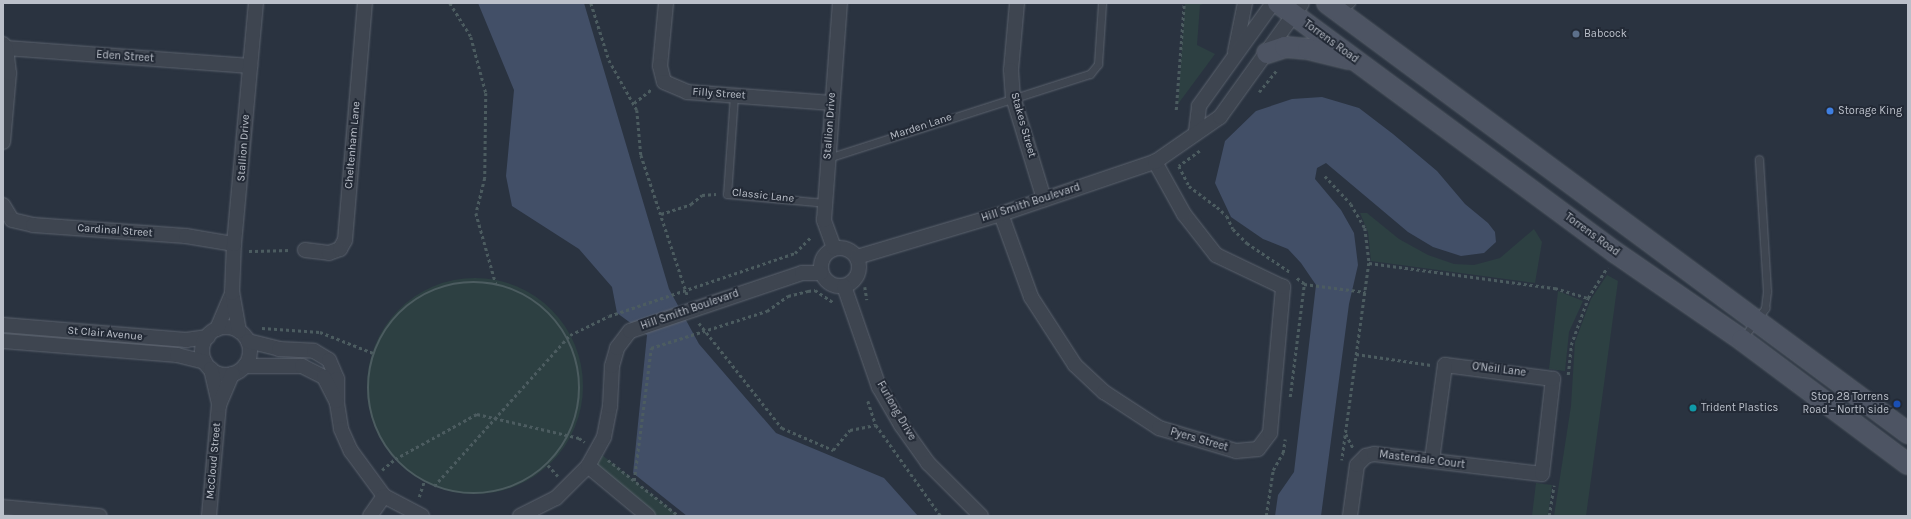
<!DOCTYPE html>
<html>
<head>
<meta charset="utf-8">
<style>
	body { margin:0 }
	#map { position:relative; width:1911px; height:519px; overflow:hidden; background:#2a3340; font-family:Karla,sans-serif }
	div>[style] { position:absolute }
	.green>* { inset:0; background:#2d4042 }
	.round { border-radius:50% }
	.water>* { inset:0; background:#424f67 }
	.path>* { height:2.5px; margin-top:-1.25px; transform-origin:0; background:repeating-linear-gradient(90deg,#4c5c60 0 3px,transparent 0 6px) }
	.path>.ring { margin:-1.25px; padding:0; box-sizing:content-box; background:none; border:2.5px solid #4c5c60; border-radius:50% }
	.roads { filter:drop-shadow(0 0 1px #5c636e) drop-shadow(0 0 1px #5c636e) }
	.lane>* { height:7px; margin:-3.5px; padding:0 3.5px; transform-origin:3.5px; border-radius:3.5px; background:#3e4550 }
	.street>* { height:14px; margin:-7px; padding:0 7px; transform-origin:7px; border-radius:7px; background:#3e4550 }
	.street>.ring { margin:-7px; padding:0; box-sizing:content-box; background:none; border:14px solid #3e4550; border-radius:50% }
	.secondary>* { height:20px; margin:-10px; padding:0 10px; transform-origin:10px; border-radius:10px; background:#4d5463 }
	.dots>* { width:11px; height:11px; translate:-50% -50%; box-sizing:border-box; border:2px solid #232a36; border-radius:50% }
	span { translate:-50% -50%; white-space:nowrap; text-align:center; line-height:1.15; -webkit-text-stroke:4px #232a36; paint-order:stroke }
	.poi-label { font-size:11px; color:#bbc0ca }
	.left { translate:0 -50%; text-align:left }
	.right { translate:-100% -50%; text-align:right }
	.street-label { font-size:11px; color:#bbc0ca }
	.frame { position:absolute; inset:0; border:4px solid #bbc0ca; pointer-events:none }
</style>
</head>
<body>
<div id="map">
	<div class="green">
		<i style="clip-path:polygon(1185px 3px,1206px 3px,1200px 5px,1197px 45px,1215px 54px,1178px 104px)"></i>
		<i style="clip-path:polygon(1360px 213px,1367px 213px,1399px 239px,1428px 255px,1454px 264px,1474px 265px,1500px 258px,1534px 229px,1542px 242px,1535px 283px,1371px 261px,1368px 232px)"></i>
		<i style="clip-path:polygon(1607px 275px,1618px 281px,1586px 516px,1554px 516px,1571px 406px,1575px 342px,1591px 299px)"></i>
		<i class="round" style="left:367px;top:278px;width:216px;height:216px"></i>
		<i style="clip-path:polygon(1558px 291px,1583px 301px,1569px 332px,1565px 371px,1549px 369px)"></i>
		<i style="clip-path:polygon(597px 451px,679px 516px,648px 516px,588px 466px)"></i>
		<i style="clip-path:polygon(1536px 483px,1552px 485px,1548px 516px,1532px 516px)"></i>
	</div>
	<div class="water">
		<i style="clip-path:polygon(478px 3px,584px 3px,669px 289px,699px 344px,776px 433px,884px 478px,918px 516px,687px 516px,633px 473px,647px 335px,617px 313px,612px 287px,579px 249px,512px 206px,506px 176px,514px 90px)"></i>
		<i style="clip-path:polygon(1322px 97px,1359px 108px,1393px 134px,1437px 171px,1465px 204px,1488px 223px,1495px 232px,1496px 242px,1484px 253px,1461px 256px,1433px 247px,1408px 232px,1326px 163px,1317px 168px,1315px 179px,1341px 210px,1354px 233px,1358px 265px,1349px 304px,1321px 516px,1275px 516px,1278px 495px,1294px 472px,1316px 285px,1301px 263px,1288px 249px,1263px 239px,1231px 217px,1215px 183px,1225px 141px,1256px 111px,1292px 99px)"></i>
	</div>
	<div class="path">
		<i style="left:450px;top:3px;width:40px;rotate:58deg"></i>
		<i style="left:471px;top:37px;width:58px;rotate:75deg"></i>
		<i style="left:486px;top:93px;width:85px;rotate:90.7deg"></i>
		<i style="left:485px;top:178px;width:36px;rotate:104deg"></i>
		<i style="left:476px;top:213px;width:74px;rotate:74.3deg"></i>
		<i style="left:591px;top:3px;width:60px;rotate:72.5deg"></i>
		<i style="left:609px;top:60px;width:57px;rotate:60.8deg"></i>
		<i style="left:637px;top:110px;width:45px;rotate:84.9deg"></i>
		<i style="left:641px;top:155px;width:150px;rotate:71.7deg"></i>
		<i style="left:1259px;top:92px;width:28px;rotate:-51deg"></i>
		<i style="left:634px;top:103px;width:23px;rotate:-38deg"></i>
		<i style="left:1176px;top:110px;width:107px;rotate:-85.7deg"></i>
		<i style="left:1200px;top:151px;width:26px;rotate:144deg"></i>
		<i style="left:1179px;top:166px;width:22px;rotate:63deg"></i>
		<i style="left:1189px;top:186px;width:35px;rotate:37deg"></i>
		<i style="left:1217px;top:207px;width:13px;rotate:42deg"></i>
		<i style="left:1227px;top:216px;width:14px;rotate:65deg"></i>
		<i style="left:1233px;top:229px;width:20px;rotate:45deg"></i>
		<i style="left:1247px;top:243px;width:52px;rotate:34deg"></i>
		<i style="left:1325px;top:176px;width:38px;rotate:47deg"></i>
		<i style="left:1351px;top:204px;width:28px;rotate:60deg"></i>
		<i style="left:1365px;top:228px;width:35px;rotate:83deg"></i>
		<i style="left:1369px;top:263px;width:199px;rotate:97.8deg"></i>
		<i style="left:661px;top:214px;width:32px;rotate:-18deg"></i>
		<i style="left:691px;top:204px;width:14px;rotate:-39deg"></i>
		<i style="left:702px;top:195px;width:14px;rotate:-4deg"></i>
		<i style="left:249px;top:251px;width:41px;rotate:-1.4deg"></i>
		<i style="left:1369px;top:263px;width:188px;rotate:7.7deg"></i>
		<i style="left:1555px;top:288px;width:34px;rotate:17deg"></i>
		<i class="ring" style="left:368px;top:282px;width:209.5px;height:209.5px"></i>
		<i style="left:1304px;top:284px;width:62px;rotate:7.5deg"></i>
		<i style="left:865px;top:287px;width:13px;rotate:81deg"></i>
		<i style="left:699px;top:323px;width:134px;rotate:51.7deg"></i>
		<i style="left:782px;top:428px;width:56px;rotate:23.3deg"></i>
		<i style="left:833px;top:450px;width:26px;rotate:-50deg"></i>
		<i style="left:850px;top:430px;width:26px;rotate:-11deg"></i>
		<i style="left:876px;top:425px;width:112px;rotate:54.5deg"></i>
		<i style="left:262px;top:328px;width:58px;rotate:3.9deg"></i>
		<i style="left:320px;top:332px;width:57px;rotate:21.6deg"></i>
		<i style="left:1356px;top:354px;width:76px;rotate:8.3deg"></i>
		<i style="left:1568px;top:375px;width:30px;rotate:-84deg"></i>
		<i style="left:1571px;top:345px;width:50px;rotate:-70.1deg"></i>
		<i style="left:1588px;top:298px;width:36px;rotate:-58deg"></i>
		<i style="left:1290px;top:397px;width:114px;rotate:-82.9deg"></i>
		<i style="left:1304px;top:284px;width:11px;rotate:-142deg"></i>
		<i style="left:868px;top:401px;width:25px;rotate:72deg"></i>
		<i style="left:1346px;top:434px;width:16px;rotate:63deg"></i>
		<i style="left:608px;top:460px;width:90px;rotate:38.3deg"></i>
		<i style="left:548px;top:465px;width:15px;rotate:48deg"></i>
		<i style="left:382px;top:470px;width:17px;rotate:-40deg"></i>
		<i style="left:395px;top:459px;width:94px;rotate:-28.8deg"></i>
		<i style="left:477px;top:414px;width:105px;rotate:13.2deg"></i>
		<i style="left:579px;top:438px;width:7px;rotate:34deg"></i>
		<i style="left:634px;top:481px;width:134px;rotate:-82.7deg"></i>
		<i style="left:651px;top:348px;width:122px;rotate:-17.7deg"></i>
		<i style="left:767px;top:311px;width:26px;rotate:-36deg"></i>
		<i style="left:788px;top:296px;width:21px;rotate:-14deg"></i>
		<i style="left:808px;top:291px;width:7px;rotate:-8deg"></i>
		<i style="left:815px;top:290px;width:22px;rotate:34deg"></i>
		<i style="left:434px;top:486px;width:203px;rotate:-48deg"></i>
		<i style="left:570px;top:335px;width:43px;rotate:-26deg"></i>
		<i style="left:609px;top:316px;width:196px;rotate:-18.7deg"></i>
		<i style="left:795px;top:253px;width:23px;rotate:-45deg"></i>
		<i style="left:419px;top:497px;width:16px;rotate:-72deg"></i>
		<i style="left:1266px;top:516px;width:47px;rotate:-81.3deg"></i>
		<i style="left:1273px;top:470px;width:20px;rotate:-60deg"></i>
		<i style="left:1283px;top:453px;width:14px;rotate:-82deg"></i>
		<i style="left:1549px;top:516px;width:31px;rotate:-81deg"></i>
	</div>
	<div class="roads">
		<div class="lane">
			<i style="left:1341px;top:11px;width:13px;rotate:-39deg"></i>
			<i style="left:734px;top:95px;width:99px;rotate:94deg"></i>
			<i style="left:727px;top:194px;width:98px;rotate:5.2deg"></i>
			<i style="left:828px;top:158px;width:275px;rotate:-17.8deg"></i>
			<i style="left:1090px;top:74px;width:13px;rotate:-51deg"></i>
			<i style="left:1098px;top:64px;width:61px;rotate:-86.2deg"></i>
			<i style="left:1742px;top:339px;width:39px;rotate:-53deg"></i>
			<i style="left:1765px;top:308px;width:17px;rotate:-83deg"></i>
			<i style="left:1767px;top:291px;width:132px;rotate:-93.5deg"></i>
		</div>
		<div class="street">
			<i style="left:666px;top:3px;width:63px;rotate:95.4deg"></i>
			<i style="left:660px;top:66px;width:16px;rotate:76deg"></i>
			<i style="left:664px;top:82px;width:25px;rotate:23deg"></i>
			<i style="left:687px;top:92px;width:145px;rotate:4.3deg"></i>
			<i style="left:1017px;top:3px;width:67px;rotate:95.1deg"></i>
			<i style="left:1011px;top:70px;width:27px;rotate:86deg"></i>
			<i style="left:1013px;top:97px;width:107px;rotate:73.1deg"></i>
			<i style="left:3px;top:44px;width:5px;rotate:53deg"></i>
			<i style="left:6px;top:48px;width:245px;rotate:4.2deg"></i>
			<i style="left:1235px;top:52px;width:50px;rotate:-78.5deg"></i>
			<i style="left:1196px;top:131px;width:25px;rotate:-83deg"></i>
			<i style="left:1199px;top:106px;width:127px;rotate:-54.3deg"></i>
			<i style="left:3px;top:142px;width:69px;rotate:-85deg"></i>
			<i style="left:9px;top:73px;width:25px;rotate:-97deg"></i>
			<i style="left:3px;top:205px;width:17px;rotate:59deg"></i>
			<i style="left:12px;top:220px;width:22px;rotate:13deg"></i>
			<i style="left:33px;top:225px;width:153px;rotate:4.1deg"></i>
			<i style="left:186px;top:236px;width:49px;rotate:9.5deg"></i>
			<i style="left:1001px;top:214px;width:88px;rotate:70.1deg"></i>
			<i style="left:1031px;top:297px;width:81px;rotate:57.1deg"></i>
			<i style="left:1075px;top:365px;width:40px;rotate:43deg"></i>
			<i style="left:1104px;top:392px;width:66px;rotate:33.2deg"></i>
			<i style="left:1159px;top:428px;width:80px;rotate:16.6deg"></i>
			<i style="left:1236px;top:451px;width:22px;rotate:-5deg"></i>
			<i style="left:1258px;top:449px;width:20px;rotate:-53deg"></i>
			<i style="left:1270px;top:433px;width:147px;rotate:-84.9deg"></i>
			<i style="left:1283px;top:287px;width:74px;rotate:-154.5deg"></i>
			<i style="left:1216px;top:255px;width:52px;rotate:-128deg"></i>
			<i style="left:1184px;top:214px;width:60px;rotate:-119.1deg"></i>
			<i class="ring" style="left:821px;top:248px;width:24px;height:24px"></i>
			<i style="left:834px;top:248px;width:30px;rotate:-110deg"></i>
			<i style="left:824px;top:220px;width:218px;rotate:-85.8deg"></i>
			<i style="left:305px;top:250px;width:24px;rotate:7deg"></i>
			<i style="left:329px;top:253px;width:12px;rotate:-20deg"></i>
			<i style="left:340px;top:249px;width:10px;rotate:-61deg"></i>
			<i style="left:345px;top:240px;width:238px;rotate:-85.2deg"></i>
			<i style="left:857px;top:257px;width:150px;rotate:-16.6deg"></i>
			<i style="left:1001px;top:214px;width:163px;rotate:-18.7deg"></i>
			<i style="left:1155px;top:162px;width:79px;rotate:-34.7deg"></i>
			<i style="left:1220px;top:117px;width:140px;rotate:-54.3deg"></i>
			<i style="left:844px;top:286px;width:107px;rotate:70.9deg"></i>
			<i style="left:879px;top:387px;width:44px;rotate:59.9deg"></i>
			<i style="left:901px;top:425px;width:47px;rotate:54.6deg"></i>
			<i style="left:928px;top:463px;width:75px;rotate:45deg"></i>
			<i style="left:3px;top:325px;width:184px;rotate:4.7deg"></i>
			<i style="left:186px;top:340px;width:22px;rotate:-8deg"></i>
			<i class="ring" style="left:202px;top:327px;width:34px;height:34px"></i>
			<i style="left:217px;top:329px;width:39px;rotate:-67deg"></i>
			<i style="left:239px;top:331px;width:39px;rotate:-100deg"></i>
			<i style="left:232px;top:293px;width:49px;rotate:-87.7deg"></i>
			<i style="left:234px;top:244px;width:242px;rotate:-84.8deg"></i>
			<i style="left:3px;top:341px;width:175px;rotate:4.6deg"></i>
			<i style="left:177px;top:355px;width:29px;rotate:14deg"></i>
			<i style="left:248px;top:341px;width:32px;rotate:14deg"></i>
			<i style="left:279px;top:349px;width:35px;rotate:3deg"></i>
			<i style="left:314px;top:351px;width:17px;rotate:31deg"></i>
			<i style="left:329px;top:360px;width:21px;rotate:67deg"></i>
			<i style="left:337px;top:379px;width:24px;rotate:90deg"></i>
			<i style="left:337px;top:403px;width:26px;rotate:81deg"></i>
			<i style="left:341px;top:429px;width:24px;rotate:66deg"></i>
			<i style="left:351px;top:451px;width:56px;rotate:53.7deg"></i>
			<i style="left:384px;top:496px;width:43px;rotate:27.8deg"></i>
			<i style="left:245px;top:366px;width:57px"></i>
			<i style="left:302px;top:366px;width:25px;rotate:27deg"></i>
			<i style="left:324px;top:377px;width:27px;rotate:63deg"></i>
			<i style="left:211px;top:369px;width:37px;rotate:77deg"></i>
			<i style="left:588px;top:466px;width:78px;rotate:39.8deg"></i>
			<i style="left:3px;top:507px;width:97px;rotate:5.3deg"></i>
			<i style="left:209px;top:516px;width:111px;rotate:-84.9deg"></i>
			<i style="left:219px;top:405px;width:34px;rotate:-67deg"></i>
			<i style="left:370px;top:516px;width:24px;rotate:-55deg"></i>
			<i style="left:520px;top:516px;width:40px;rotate:-26.6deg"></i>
			<i style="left:556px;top:498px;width:45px;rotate:-45deg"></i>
			<i style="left:588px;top:466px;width:33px;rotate:-61deg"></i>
			<i style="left:604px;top:437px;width:32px;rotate:-79deg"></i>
			<i style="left:610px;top:406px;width:40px;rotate:-87.1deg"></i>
			<i style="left:612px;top:366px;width:19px;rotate:-74deg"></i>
			<i style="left:617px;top:348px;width:21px;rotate:-53deg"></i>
			<i style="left:630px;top:331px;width:182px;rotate:-18.6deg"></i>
			<i style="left:802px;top:273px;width:19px"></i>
			<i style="left:1350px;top:516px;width:51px;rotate:-82.2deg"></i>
			<i style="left:1357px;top:465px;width:13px;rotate:-45deg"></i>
			<i style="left:1366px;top:456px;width:8px;rotate:-14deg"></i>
			<i style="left:1374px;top:454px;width:169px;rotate:6.8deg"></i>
			<i style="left:1542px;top:474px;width:96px;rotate:-83.4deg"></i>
			<i style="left:1553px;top:379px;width:109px;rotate:-172.6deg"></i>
			<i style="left:1445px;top:365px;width:96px;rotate:97.8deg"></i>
		</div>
		<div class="secondary">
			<i style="left:1278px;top:3px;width:420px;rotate:36.5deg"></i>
			<i style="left:1616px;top:253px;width:153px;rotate:34.6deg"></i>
			<i style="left:1742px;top:340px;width:207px;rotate:36.8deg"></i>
			<i style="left:1327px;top:3px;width:723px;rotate:36.51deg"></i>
			<i style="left:1267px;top:53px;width:19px;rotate:-18deg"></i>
			<i style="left:1285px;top:47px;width:23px;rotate:5deg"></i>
			<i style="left:1308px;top:49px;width:41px;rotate:14deg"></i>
		</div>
	</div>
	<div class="dots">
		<i style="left:1576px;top:34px;background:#5c6f8a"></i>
		<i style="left:1830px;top:111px;background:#3f7fe0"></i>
		<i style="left:1897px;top:404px;background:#1a4fb4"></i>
		<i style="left:1693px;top:408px;background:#0f9aa8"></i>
	</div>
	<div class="poi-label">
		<span class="left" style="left:1584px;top:34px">Babcock</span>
		<span class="left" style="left:1838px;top:111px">Storage King</span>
		<span class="right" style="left:1889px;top:404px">Stop 28 Torrens<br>Road - North side</span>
		<span class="left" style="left:1701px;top:408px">Trident Plastics</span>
	</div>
	<div class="street-label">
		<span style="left:1331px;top:42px;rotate:36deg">Torrens Road</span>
		<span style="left:125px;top:57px;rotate:4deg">Eden Street</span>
		<span style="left:719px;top:94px;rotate:4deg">Filly Street</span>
		<span style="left:1023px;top:125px;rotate:74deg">Stakes Street</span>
		<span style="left:830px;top:126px;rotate:-86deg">Stallion Drive</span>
		<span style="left:921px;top:127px;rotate:-18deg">Marden Lane</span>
		<span style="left:353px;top:145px;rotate:-85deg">Cheltenham Lane</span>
		<span style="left:244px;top:148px;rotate:-86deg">Stallion Drive</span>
		<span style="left:763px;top:196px;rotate:6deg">Classic Lane</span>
		<span style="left:1031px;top:203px;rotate:-18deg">Hill Smith Boulevard</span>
		<span style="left:115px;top:231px;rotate:4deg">Cardinal Street</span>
		<span style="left:1592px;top:235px;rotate:36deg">Torrens Road</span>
		<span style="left:690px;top:310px;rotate:-19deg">Hill Smith Boulevard</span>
		<span style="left:105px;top:334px;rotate:5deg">St Clair Avenue</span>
		<span style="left:1499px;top:370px;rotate:7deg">O'Neil Lane</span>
		<span style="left:896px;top:411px;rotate:60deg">Furlong Drive</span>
		<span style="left:1199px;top:440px;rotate:16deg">Pyers Street</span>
		<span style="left:1422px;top:460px;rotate:7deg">Masterdale Court</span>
		<span style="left:214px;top:461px;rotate:-85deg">McCloud Street</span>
	</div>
	<div class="frame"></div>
</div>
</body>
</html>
